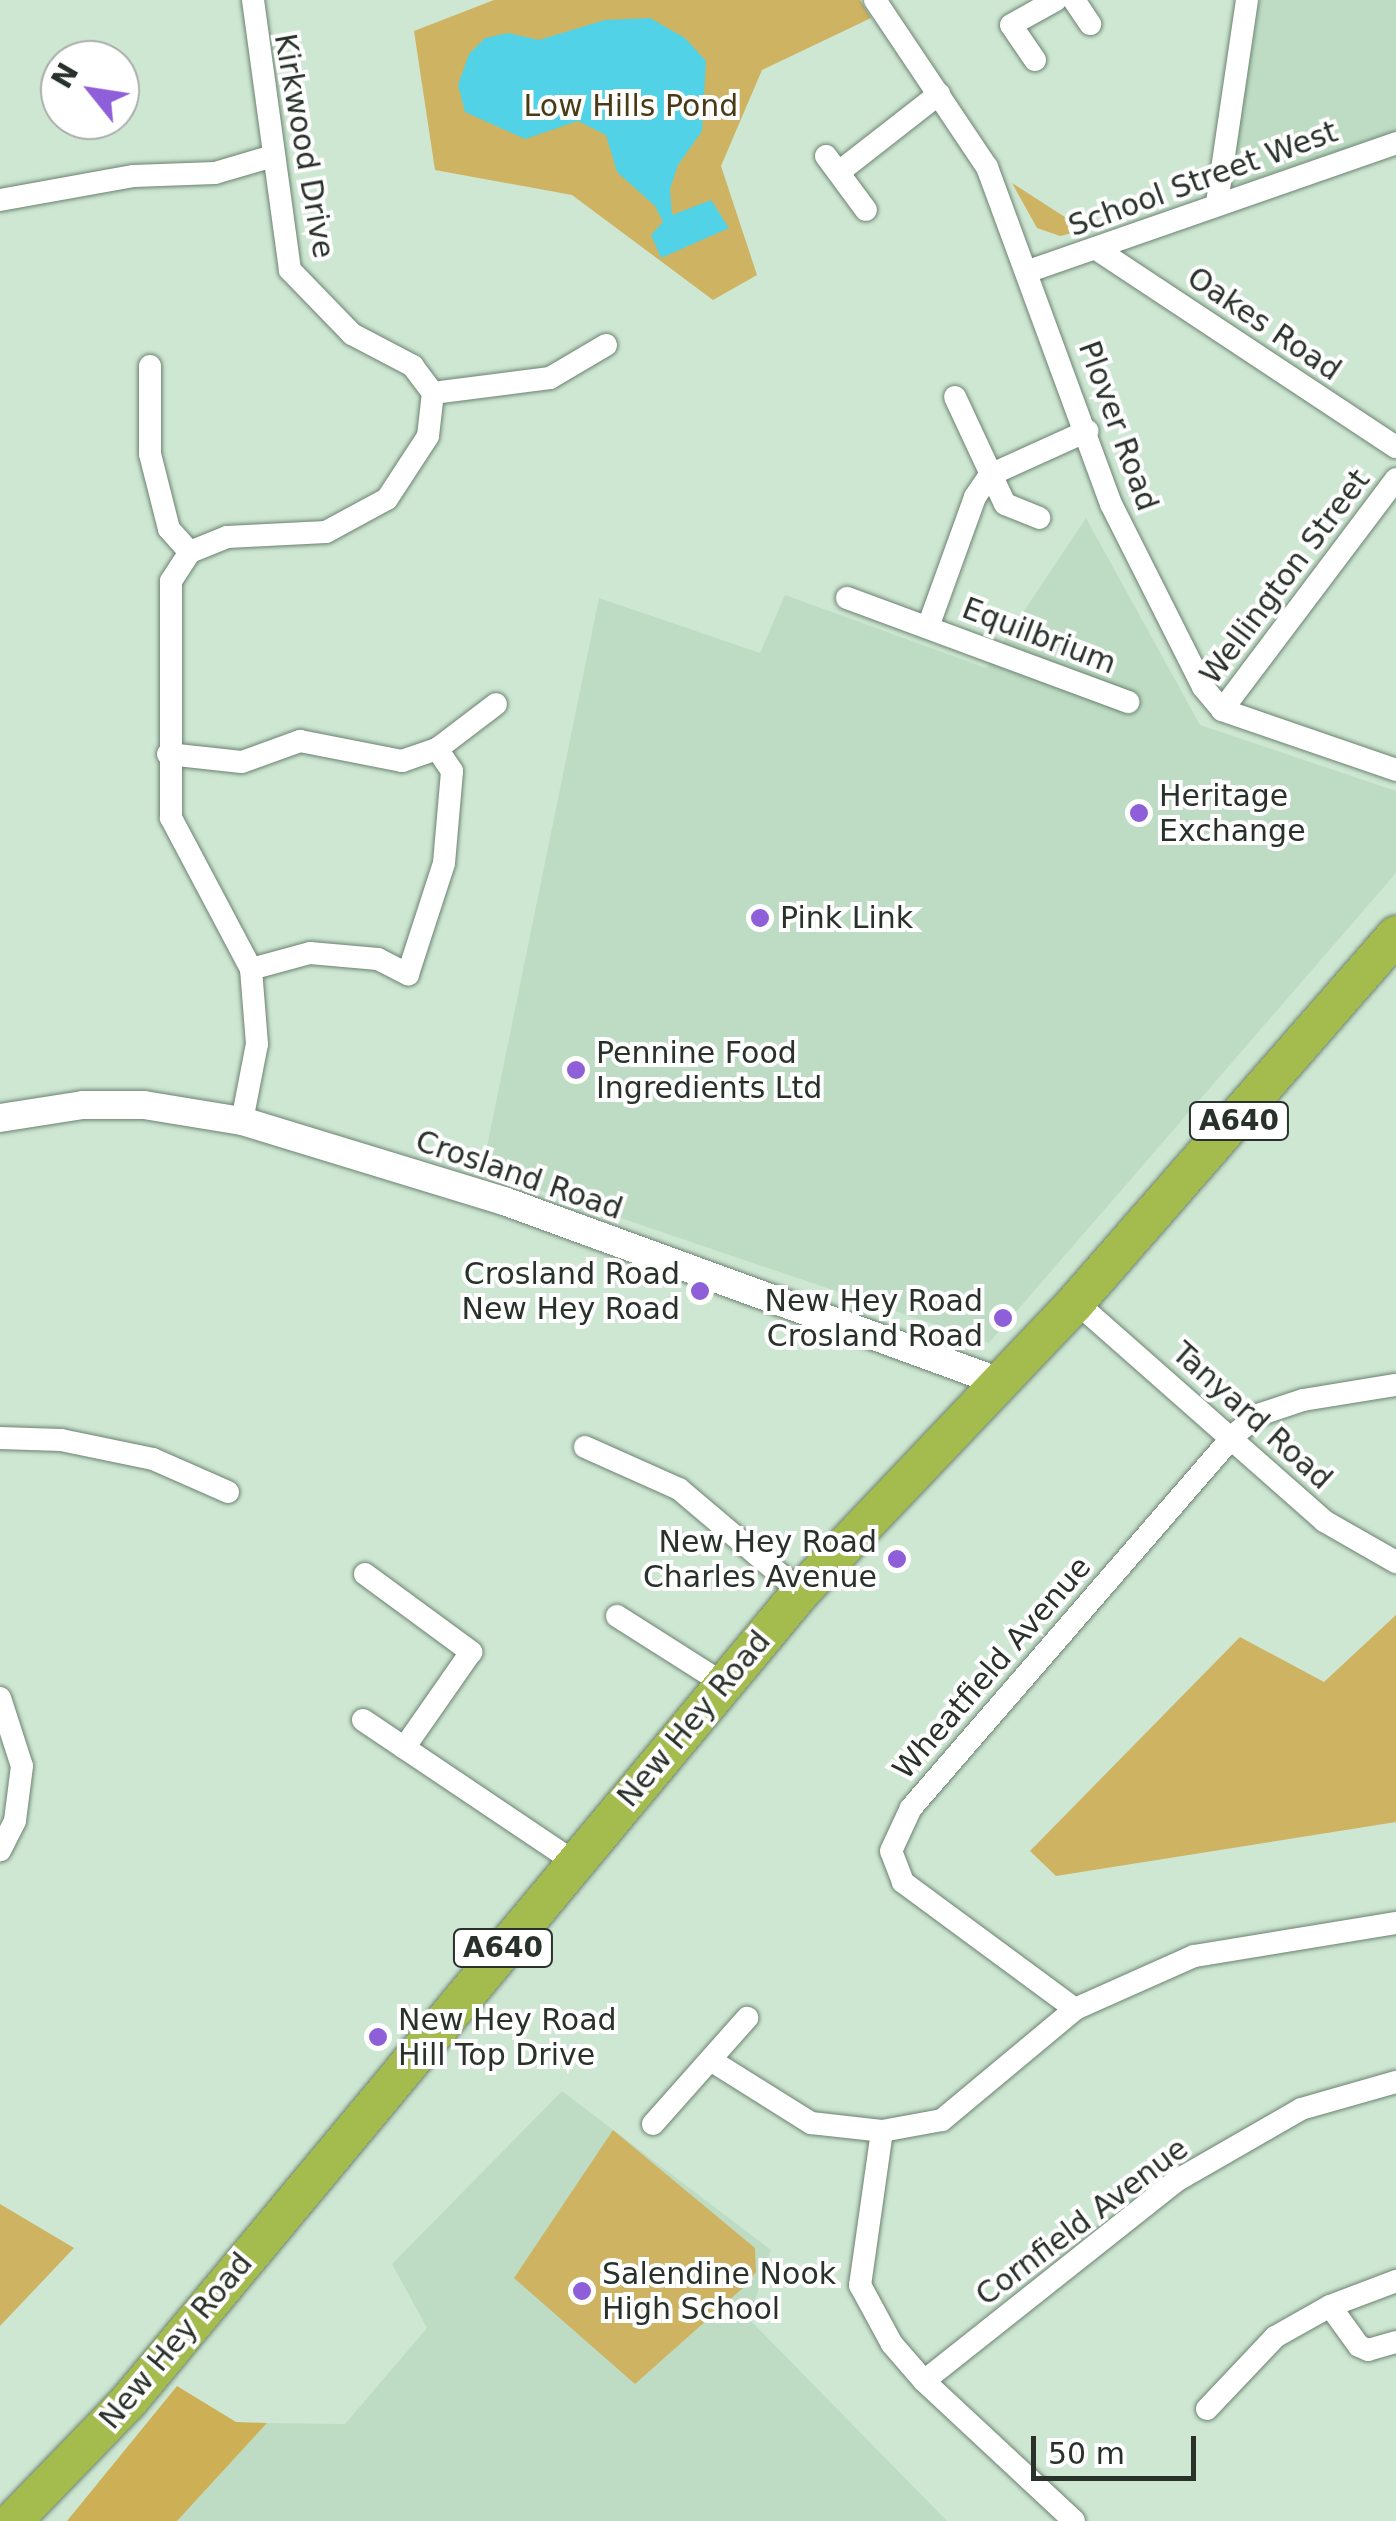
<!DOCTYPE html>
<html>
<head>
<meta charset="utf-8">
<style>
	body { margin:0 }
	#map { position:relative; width:1396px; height:2521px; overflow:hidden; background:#cee7d3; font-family:"DejaVu Sans",sans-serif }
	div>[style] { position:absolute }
	.built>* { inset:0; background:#bedcc4 }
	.green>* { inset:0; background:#ceb362 }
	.forest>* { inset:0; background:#cdb056 }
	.water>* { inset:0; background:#52d2e7 }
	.roads { filter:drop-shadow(0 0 2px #6b8270) drop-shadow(0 0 2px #6b8270) }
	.minor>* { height:22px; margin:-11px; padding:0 11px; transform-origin:11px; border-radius:11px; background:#fff }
	.tertiary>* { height:28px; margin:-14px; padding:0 14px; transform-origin:14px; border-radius:14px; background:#fff }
	.trunk>* { height:38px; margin:-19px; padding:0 19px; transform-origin:19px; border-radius:19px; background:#a4bb4e }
	.dots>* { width:28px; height:28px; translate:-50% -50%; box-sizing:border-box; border:5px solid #fff; border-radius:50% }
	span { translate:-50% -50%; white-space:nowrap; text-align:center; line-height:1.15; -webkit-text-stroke:8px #fff; paint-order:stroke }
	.shield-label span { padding:2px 8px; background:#fff; border:2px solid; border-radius:8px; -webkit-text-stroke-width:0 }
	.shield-label { font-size:28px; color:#28312a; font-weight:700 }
	.park-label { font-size:30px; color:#483b15 }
	.street-label { font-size:30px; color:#28312a }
	.poi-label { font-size:30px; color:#28312a }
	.left { translate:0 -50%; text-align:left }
	.right { translate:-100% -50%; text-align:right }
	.north { position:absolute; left:40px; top:40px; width:100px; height:100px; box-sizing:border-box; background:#fff; border:2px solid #a9adaa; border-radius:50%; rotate:300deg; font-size:28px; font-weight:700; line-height:40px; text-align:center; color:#28312a }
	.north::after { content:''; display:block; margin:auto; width:35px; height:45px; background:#8e5fd8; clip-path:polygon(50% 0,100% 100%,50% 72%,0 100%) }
	.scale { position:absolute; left:1031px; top:2436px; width:165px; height:45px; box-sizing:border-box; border:5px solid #28312a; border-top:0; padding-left:12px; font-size:30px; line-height:35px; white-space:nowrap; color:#28312a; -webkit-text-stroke:8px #fff; paint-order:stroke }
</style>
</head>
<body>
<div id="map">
	<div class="built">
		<i style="clip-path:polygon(1260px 0,1396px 0,1396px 131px,1237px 185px,1231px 180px)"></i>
		<i style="clip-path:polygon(1086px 518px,1200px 725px,1396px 791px,1396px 873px,989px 1343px,482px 1171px,599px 598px,760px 653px,785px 595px,986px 668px)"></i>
		<i style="clip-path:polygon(562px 2091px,771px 2250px,749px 2319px,947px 2521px,177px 2521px,267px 2423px,345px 2424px,427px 2328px,392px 2264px)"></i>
	</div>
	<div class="green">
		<i style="clip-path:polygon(494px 0,860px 0,871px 18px,762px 70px,721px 166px,757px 275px,713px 300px,572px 195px,435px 170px,414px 31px)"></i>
		<i style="clip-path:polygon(1012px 183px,1085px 230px,1060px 236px,1037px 228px)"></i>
		<i style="clip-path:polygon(1396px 1615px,1396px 1822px,1056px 1876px,1030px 1851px,1240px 1637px,1324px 1682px)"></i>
		<i style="clip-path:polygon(613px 2130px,755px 2248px,756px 2272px,744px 2287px,635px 2384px,514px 2278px)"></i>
		<i style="clip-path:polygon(0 2204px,74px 2248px,0 2326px)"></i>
	</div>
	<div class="forest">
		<i style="clip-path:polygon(177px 2386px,236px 2422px,267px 2423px,177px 2521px,67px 2521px)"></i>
	</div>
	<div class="water">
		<i style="clip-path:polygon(650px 18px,685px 38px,706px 61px,702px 131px,678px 165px,670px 189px,672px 215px,711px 200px,729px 228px,661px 258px,651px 235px,663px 222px,655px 206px,617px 172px,606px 135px,578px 121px,525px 139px,465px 112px,458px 85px,469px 54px,485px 38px,508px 33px,539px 40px,605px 20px)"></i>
	</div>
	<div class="roads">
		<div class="minor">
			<i style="left:875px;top:0;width:201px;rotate:56.2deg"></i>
			<i style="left:987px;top:167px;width:359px;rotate:69.8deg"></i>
			<i style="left:1111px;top:504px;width:205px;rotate:63.3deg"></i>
			<i style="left:1203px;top:687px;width:30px;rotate:50deg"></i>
			<i style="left:1222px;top:710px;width:184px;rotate:19deg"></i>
			<i style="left:1074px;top:0;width:29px;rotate:56deg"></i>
			<i style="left:1035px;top:60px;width:42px;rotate:-124.4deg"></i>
			<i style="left:1011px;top:25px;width:51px;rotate:-29.1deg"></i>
			<i style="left:826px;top:156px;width:67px;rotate:53.5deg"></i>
			<i style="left:839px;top:172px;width:127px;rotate:-38deg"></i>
			<i style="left:0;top:200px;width:136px;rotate:-10.2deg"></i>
			<i style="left:134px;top:176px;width:81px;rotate:-2.1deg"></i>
			<i style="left:215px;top:173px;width:60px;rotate:-16.3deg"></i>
			<i style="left:1217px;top:203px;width:205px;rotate:-81.6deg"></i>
			<i style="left:1098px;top:250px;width:357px;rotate:33.5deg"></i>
			<i style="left:1029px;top:271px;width:389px;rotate:-19.2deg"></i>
			<i style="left:150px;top:366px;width:88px;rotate:90deg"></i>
			<i style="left:150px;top:454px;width:77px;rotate:75.8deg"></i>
			<i style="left:169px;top:529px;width:31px;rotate:48deg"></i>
			<i style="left:433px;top:393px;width:118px;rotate:-7.3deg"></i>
			<i style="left:550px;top:378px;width:65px;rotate:-30.5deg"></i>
			<i style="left:955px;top:397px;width:118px;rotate:65deg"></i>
			<i style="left:1005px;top:504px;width:37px;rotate:22deg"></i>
			<i style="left:847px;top:598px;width:300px;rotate:20.3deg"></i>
			<i style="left:928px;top:627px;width:138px;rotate:-70.1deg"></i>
			<i style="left:975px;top:497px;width:27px;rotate:-56deg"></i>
			<i style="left:990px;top:475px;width:107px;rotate:-24.4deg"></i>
			<i style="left:1222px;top:710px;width:289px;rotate:-53deg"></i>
			<i style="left:168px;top:754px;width:74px;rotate:6.2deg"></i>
			<i style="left:242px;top:762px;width:62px;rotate:-19.9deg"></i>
			<i style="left:300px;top:741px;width:104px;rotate:11.1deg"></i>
			<i style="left:402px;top:761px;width:37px;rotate:-19deg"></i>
			<i style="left:437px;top:749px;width:74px;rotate:-37.3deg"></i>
			<i style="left:251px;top:969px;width:61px;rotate:-15.2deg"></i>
			<i style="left:310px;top:953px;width:68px;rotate:5deg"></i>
			<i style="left:378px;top:959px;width:34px;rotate:27deg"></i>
			<i style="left:408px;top:974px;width:117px;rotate:-72deg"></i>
			<i style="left:444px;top:863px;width:92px;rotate:-85deg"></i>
			<i style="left:452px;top:771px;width:27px;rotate:-124deg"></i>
			<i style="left:242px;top:1121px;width:78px;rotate:-79deg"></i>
			<i style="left:257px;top:1044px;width:75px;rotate:-94.6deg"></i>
			<i style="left:251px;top:969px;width:171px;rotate:-117.9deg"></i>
			<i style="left:171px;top:818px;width:237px;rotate:-90deg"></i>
			<i style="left:171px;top:581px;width:35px;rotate:-57deg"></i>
			<i style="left:190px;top:552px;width:40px;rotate:-22deg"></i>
			<i style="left:227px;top:537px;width:99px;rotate:-2.9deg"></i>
			<i style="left:326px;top:532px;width:69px;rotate:-28.4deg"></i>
			<i style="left:387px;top:499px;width:75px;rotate:-56.9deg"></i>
			<i style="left:428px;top:436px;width:43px;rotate:-83.4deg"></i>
			<i style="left:433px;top:393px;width:34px;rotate:-127deg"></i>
			<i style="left:413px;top:366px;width:69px;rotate:-152.3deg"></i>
			<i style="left:352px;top:334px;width:89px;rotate:-134.1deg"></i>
			<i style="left:290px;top:270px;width:273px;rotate:-97.8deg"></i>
			<i style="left:1076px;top:1302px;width:331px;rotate:41.4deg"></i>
			<i style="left:1324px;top:1521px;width:83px;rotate:29.7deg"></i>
			<i style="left:0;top:1438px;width:61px;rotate:1.9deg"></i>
			<i style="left:61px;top:1440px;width:94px;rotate:11.7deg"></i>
			<i style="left:153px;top:1459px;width:82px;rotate:23.7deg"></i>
			<i style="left:585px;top:1447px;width:103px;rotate:24.1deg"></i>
			<i style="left:679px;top:1489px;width:160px;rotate:40.2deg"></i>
			<i style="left:365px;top:1574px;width:132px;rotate:36.3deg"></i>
			<i style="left:471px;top:1652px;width:117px;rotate:124.9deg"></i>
			<i style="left:617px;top:1616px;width:127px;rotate:32.4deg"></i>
			<i style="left:0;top:1698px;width:71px;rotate:72.1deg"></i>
			<i style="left:22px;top:1766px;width:55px;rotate:97.3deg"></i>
			<i style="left:15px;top:1821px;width:33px;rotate:117deg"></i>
			<i style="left:363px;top:1720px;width:254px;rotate:33.9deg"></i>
			<i style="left:1075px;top:2009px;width:214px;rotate:-143.6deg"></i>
			<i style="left:903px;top:1882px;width:33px;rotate:-111deg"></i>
			<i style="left:891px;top:1851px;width:47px;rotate:-65.1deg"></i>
			<i style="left:911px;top:1808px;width:492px;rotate:-49.1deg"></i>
			<i style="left:1233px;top:1436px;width:33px;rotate:-40deg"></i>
			<i style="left:1258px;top:1415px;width:47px;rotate:-18.4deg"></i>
			<i style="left:1303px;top:1400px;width:94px;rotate:-9.2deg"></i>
			<i style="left:712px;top:2061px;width:117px;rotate:32.1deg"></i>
			<i style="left:811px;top:2123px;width:71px;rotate:6.4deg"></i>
			<i style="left:882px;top:2131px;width:61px;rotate:-10.4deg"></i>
			<i style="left:942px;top:2120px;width:173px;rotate:-39.8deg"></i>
			<i style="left:1075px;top:2009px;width:130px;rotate:-24deg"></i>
			<i style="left:1194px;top:1956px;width:205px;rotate:-9.3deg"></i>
			<i style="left:653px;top:2124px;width:142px;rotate:-48.4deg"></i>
			<i style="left:882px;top:2131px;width:156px;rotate:98.1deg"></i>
			<i style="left:860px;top:2285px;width:67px;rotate:61.5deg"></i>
			<i style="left:892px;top:2344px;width:49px;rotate:49.1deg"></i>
			<i style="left:924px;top:2381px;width:205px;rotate:43deg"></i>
			<i style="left:1330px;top:2306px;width:49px;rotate:54.1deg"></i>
			<i style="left:1359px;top:2346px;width:10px;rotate:24deg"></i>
			<i style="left:1368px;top:2350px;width:29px;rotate:-16deg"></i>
			<i style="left:924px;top:2381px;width:322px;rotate:-38.4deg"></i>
			<i style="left:1176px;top:2181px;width:144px;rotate:-29.9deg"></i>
			<i style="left:1301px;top:2109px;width:99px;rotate:-15.9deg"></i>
			<i style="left:1207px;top:2409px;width:99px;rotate:-46.6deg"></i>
			<i style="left:1275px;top:2337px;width:63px;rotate:-29.4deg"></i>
			<i style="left:1330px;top:2306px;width:71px;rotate:-20.7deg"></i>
		</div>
		<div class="tertiary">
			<i style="left:0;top:1118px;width:84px;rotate:-8.9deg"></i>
			<i style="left:83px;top:1105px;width:61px"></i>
			<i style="left:144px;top:1105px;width:99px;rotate:9.3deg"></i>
			<i style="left:242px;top:1121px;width:274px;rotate:17deg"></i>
			<i style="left:504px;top:1201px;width:531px;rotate:20.04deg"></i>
		</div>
		<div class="trunk">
			<i style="left:13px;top:2521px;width:165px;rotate:-46deg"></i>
			<i style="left:128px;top:2402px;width:1053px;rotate:-50.28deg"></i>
			<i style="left:801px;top:1592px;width:400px;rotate:-46.5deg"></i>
			<i style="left:1076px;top:1302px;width:487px;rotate:-48.9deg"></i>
		</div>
	</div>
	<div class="dots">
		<i style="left:1139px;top:813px;background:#8e5fd8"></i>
		<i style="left:760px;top:918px;background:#8e5fd8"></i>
		<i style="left:576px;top:1070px;background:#8e5fd8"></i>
		<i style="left:700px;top:1291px;background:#8e5fd8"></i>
		<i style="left:1003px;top:1318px;background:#8e5fd8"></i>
		<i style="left:897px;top:1559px;background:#8e5fd8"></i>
		<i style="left:378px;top:2037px;background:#8e5fd8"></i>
		<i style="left:582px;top:2291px;background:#8e5fd8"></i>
	</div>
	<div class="shield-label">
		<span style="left:1239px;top:1121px">A640</span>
		<span style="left:503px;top:1948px">A640</span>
	</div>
	<div class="park-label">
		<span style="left:631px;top:106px">Low Hills Pond</span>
	</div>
	<div class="street-label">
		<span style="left:304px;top:146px;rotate:80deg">Kirkwood Drive</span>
		<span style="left:1203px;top:179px;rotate:-20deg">School Street West</span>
		<span style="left:1264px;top:324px;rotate:34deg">Oakes Road</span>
		<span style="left:1118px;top:426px;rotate:70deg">Plover Road</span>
		<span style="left:1285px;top:577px;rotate:-53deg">Wellington Street</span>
		<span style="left:1039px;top:636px;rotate:21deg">Equilbrium</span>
		<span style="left:519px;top:1175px;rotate:19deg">Crosland Road</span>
		<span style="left:1252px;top:1416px;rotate:42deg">Tanyard Road</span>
		<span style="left:992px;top:1668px;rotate:-49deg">Wheatfield Avenue</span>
		<span style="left:694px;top:1719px;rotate:-50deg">New Hey Road</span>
		<span style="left:1082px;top:2222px;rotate:-37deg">Cornfield Avenue</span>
		<span style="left:176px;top:2341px;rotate:-50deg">New Hey Road</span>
	</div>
	<div class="poi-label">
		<span class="left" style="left:1159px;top:813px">Heritage<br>Exchange</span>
		<span class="left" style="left:780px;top:918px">Pink Link</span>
		<span class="left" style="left:596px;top:1070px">Pennine Food<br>Ingredients Ltd</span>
		<span class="right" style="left:680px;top:1291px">Crosland Road<br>New Hey Road</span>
		<span class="right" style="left:983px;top:1318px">New Hey Road<br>Crosland Road</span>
		<span class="right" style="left:877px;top:1559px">New Hey Road<br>Charles Avenue</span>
		<span class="left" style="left:398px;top:2037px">New Hey Road<br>Hill Top Drive</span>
		<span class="left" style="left:602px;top:2291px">Salendine Nook<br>High School</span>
	</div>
	<div class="north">N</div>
	<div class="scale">50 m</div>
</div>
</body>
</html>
